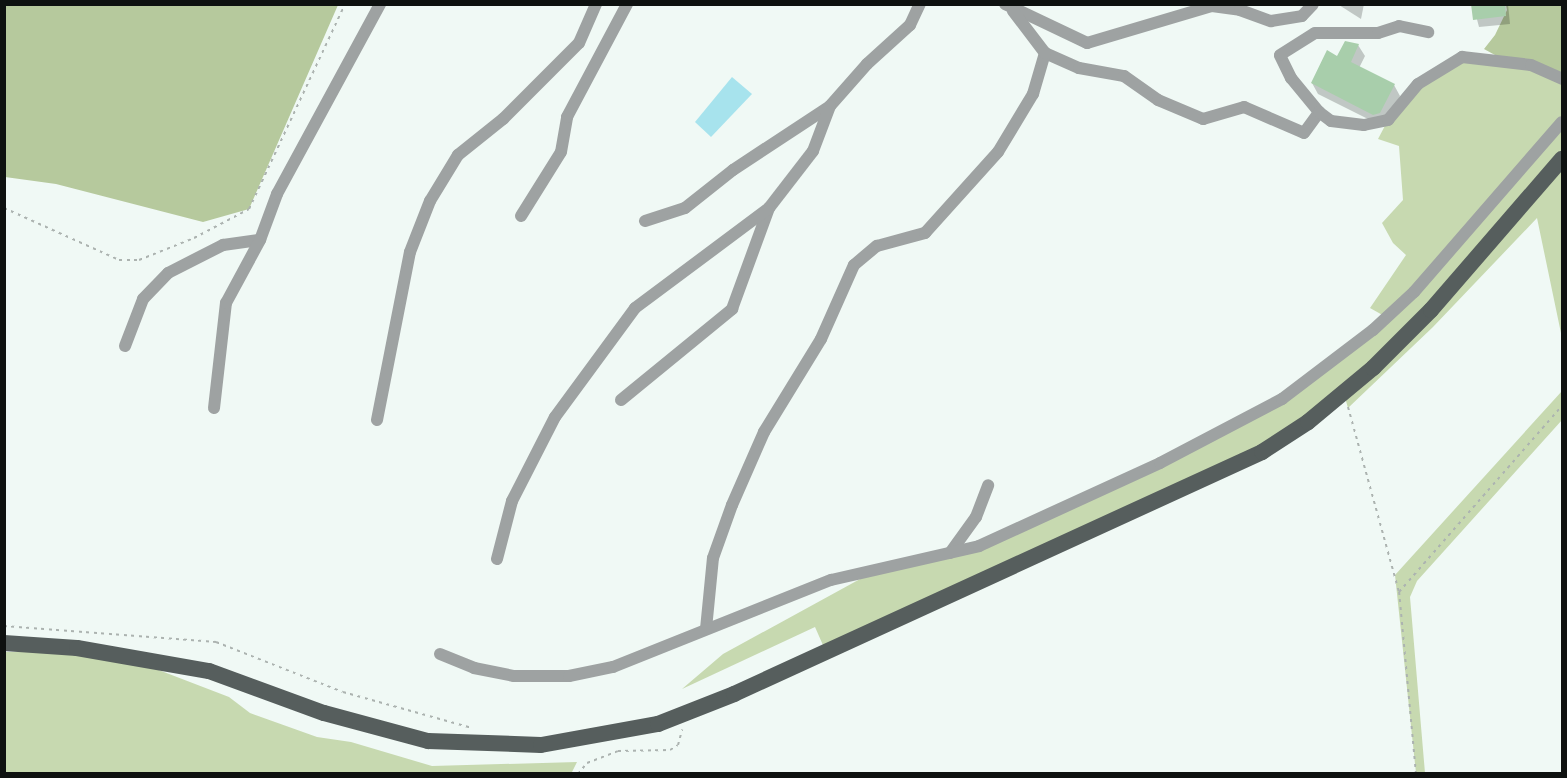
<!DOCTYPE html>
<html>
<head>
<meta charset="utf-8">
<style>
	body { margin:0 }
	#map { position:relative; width:1567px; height:778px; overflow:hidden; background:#f0f9f5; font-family:Georgia,serif }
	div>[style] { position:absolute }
	.green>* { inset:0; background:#c7d9b0 }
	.forest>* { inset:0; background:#b6c99d }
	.water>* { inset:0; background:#a7e3ed }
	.shadow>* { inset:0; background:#0003 }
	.building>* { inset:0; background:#a8ceab }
	.path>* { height:2px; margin-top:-1px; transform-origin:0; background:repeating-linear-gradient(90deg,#acb3b0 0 3px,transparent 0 7.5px) }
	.minor>* { height:12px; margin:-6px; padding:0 6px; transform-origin:6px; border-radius:6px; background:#9ea2a2 }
	.major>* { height:16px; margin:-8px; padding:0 8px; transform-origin:8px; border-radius:8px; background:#565e5d }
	span { translate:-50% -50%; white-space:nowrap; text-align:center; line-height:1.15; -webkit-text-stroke:5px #fff; paint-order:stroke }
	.frame { position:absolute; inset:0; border:6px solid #0e1110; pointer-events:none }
</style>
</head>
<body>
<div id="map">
	<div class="green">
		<i style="clip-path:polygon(1462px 57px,1506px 61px,1562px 79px,1562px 338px,1537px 218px,1433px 327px,1348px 408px,1344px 394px,1308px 422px,826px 652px,815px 627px,682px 689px,723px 654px,882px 567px,979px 546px,1282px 399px,1386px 317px,1370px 308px,1406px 255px,1393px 243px,1382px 223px,1403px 200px,1399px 146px,1378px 139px,1388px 120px,1418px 84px)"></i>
		<i style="clip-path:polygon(1562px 391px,1562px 420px,1417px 581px,1410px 597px,1425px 773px,1416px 773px,1395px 575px)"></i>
		<i style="clip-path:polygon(4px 652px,77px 652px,130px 659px,229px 697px,250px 713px,317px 737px,351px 742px,432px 766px,577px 762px,571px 774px,5px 773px)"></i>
	</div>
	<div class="forest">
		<i style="clip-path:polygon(5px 4px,338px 4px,338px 5px,249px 209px,203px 222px,56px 184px,5px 177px)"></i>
		<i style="clip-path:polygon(1506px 5px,1562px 5px,1562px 79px,1506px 61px,1484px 49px,1495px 35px,1507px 10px)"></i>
	</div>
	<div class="water">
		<i style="clip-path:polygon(732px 77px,752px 94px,711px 137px,695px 122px)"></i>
	</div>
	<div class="shadow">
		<i style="clip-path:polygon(1364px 4px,1361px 19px,1339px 5px,1340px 4px)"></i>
		<i style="clip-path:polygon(1473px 4px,1508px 4px,1510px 24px,1479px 27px)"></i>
		<i style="clip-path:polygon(1345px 43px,1358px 45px,1365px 56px,1359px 68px,1394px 85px,1400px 96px,1386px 124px,1380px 125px,1318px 94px,1312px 83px,1338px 58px)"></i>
	</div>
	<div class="building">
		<i style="clip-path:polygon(1471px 4px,1505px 4px,1506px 16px,1473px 20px)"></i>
		<i style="clip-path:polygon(1345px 41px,1359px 44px,1351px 62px,1395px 84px,1380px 113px,1373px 115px,1311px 83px,1327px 50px,1337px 56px)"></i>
	</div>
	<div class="path">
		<i style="left:4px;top:208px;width:126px;rotate:24.3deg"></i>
		<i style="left:119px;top:260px;width:20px"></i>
		<i style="left:139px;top:260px;width:59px;rotate:-21.8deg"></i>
		<i style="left:194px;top:238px;width:62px;rotate:-27.8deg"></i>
		<i style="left:249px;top:209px;width:226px;rotate:-64.9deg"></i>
		<i style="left:1348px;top:407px;width:192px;rotate:74.6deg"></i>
		<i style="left:4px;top:626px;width:213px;rotate:4.3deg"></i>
		<i style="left:216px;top:642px;width:136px;rotate:21.5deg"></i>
		<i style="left:343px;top:692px;width:134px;rotate:15.6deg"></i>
		<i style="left:578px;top:774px;width:14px;rotate:-51deg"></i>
		<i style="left:587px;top:763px;width:33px;rotate:-21deg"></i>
		<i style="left:618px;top:751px;width:52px;rotate:-1.1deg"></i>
		<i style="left:670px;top:750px;width:9px;rotate:-32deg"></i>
		<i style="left:678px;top:745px;width:16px;rotate:-75deg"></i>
		<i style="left:1416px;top:774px;width:183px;rotate:-95.3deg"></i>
		<i style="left:1399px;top:592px;width:247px;rotate:-48.8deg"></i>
	</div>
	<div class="minor">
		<i style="left:1005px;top:4px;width:91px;rotate:25.4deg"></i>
		<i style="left:1087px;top:43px;width:130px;rotate:-16.5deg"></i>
		<i style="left:1212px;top:6px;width:28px;rotate:8deg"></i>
		<i style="left:1240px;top:10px;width:33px;rotate:20deg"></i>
		<i style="left:1271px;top:21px;width:31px;rotate:-9deg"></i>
		<i style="left:1302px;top:16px;width:16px;rotate:-47deg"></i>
		<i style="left:1045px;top:53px;width:37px;rotate:24deg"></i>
		<i style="left:1079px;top:68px;width:46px;rotate:10.1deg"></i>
		<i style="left:1124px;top:76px;width:42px;rotate:35.2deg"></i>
		<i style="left:1158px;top:100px;width:49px;rotate:22.9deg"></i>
		<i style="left:1203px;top:119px;width:43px;rotate:-16.3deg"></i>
		<i style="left:1244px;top:107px;width:65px;rotate:23.4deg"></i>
		<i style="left:1304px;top:133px;width:26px;rotate:-54deg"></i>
		<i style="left:1319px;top:112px;width:44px;rotate:-129.5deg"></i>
		<i style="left:1291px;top:78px;width:25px;rotate:-116deg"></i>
		<i style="left:1280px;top:55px;width:41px;rotate:-32.2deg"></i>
		<i style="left:1315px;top:33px;width:63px"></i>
		<i style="left:1378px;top:33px;width:22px;rotate:-18deg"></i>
		<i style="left:1399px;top:26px;width:30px;rotate:12deg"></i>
		<i style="left:1319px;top:112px;width:15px;rotate:37deg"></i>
		<i style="left:1331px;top:121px;width:33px;rotate:7deg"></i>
		<i style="left:1364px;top:125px;width:25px;rotate:-12deg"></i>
		<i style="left:1388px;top:120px;width:47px;rotate:-50.2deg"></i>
		<i style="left:1418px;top:84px;width:52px;rotate:-31.5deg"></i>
		<i style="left:1462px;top:57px;width:69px;rotate:6.6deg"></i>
		<i style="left:1531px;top:65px;width:34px;rotate:24deg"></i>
		<i style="left:521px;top:216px;width:75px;rotate:-58deg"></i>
		<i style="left:561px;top:152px;width:36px;rotate:-80deg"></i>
		<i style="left:567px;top:117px;width:128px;rotate:-62deg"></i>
		<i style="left:645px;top:221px;width:42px;rotate:-18deg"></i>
		<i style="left:685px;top:208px;width:61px;rotate:-38.4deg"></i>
		<i style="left:733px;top:170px;width:116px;rotate:-33.4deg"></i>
		<i style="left:830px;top:106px;width:56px;rotate:-48.6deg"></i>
		<i style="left:867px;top:64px;width:58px;rotate:-42.2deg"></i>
		<i style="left:910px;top:25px;width:23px;rotate:-65deg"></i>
		<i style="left:125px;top:346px;width:50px;rotate:-69deg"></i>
		<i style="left:143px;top:299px;width:36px;rotate:-46deg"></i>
		<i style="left:168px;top:273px;width:62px;rotate:-27deg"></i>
		<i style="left:223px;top:245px;width:37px;rotate:-8deg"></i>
		<i style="left:260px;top:240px;width:49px;rotate:-69.7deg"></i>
		<i style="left:277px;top:194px;width:216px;rotate:-61.5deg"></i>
		<i style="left:621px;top:400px;width:144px;rotate:-39.3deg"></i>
		<i style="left:732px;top:309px;width:108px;rotate:-69.9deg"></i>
		<i style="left:769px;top:208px;width:72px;rotate:-52.3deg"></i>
		<i style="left:813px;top:151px;width:48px;rotate:-69.3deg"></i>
		<i style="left:214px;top:408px;width:106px;rotate:-83.5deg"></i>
		<i style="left:226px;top:303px;width:72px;rotate:-61.6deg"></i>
		<i style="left:377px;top:420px;width:171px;rotate:-78.9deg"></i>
		<i style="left:410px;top:252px;width:55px;rotate:-68.6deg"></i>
		<i style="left:430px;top:201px;width:54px;rotate:-58.7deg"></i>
		<i style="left:458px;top:155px;width:58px;rotate:-38.7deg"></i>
		<i style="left:503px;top:119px;width:107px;rotate:-45deg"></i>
		<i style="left:579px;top:43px;width:43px;rotate:-66.4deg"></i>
		<i style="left:950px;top:553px;width:44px;rotate:-54.2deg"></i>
		<i style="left:976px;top:517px;width:34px;rotate:-69deg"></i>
		<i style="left:497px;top:559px;width:60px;rotate:-75.5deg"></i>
		<i style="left:512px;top:501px;width:94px;rotate:-62.9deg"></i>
		<i style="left:555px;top:417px;width:135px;rotate:-53.7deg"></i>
		<i style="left:635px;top:308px;width:167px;rotate:-36.7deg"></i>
		<i style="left:706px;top:629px;width:71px;rotate:-84.4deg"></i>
		<i style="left:713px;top:558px;width:56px;rotate:-70.3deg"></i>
		<i style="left:732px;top:505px;width:80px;rotate:-66.3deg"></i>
		<i style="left:764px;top:432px;width:109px;rotate:-58.5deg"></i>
		<i style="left:821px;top:339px;width:81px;rotate:-66deg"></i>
		<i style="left:854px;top:265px;width:30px;rotate:-40deg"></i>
		<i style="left:877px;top:246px;width:50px;rotate:-15.2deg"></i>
		<i style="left:925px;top:233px;width:109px;rotate:-48deg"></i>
		<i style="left:998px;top:152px;width:68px;rotate:-58.9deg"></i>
		<i style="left:1033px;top:94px;width:43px;rotate:-73.7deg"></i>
		<i style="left:1045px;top:53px;width:53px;rotate:-127.3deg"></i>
		<i style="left:440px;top:654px;width:37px;rotate:22deg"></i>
		<i style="left:474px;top:668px;width:41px;rotate:11.3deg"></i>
		<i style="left:514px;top:676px;width:55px"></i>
		<i style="left:569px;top:676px;width:45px;rotate:-11.6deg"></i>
		<i style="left:613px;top:667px;width:235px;rotate:-21.8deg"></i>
		<i style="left:831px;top:580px;width:152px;rotate:-12.9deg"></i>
		<i style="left:979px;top:546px;width:199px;rotate:-24.6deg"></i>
		<i style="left:1160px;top:463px;width:138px;rotate:-27.7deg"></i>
		<i style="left:1282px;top:399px;width:114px;rotate:-37.2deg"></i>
		<i style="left:1373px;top:330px;width:56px;rotate:-42.8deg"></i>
		<i style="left:1414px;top:292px;width:225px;rotate:-49deg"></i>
	</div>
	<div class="major">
		<i style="left:4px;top:643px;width:73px;rotate:3.9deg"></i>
		<i style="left:77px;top:648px;width:134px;rotate:9.9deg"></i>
		<i style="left:209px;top:671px;width:122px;rotate:20.1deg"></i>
		<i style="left:324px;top:713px;width:108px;rotate:15.1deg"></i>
		<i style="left:428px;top:741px;width:113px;rotate:2deg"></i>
		<i style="left:541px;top:745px;width:119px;rotate:-10.2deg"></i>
		<i style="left:658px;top:724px;width:82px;rotate:-21.5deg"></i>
		<i style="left:734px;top:694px;width:581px;rotate:-24.62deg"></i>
		<i style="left:1262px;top:452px;width:55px;rotate:-33.1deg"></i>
		<i style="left:1308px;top:422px;width:85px;rotate:-39.7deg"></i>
		<i style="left:1373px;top:368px;width:82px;rotate:-45deg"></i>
		<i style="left:1431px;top:310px;width:200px;rotate:-49.1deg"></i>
	</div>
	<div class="frame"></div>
</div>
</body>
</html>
